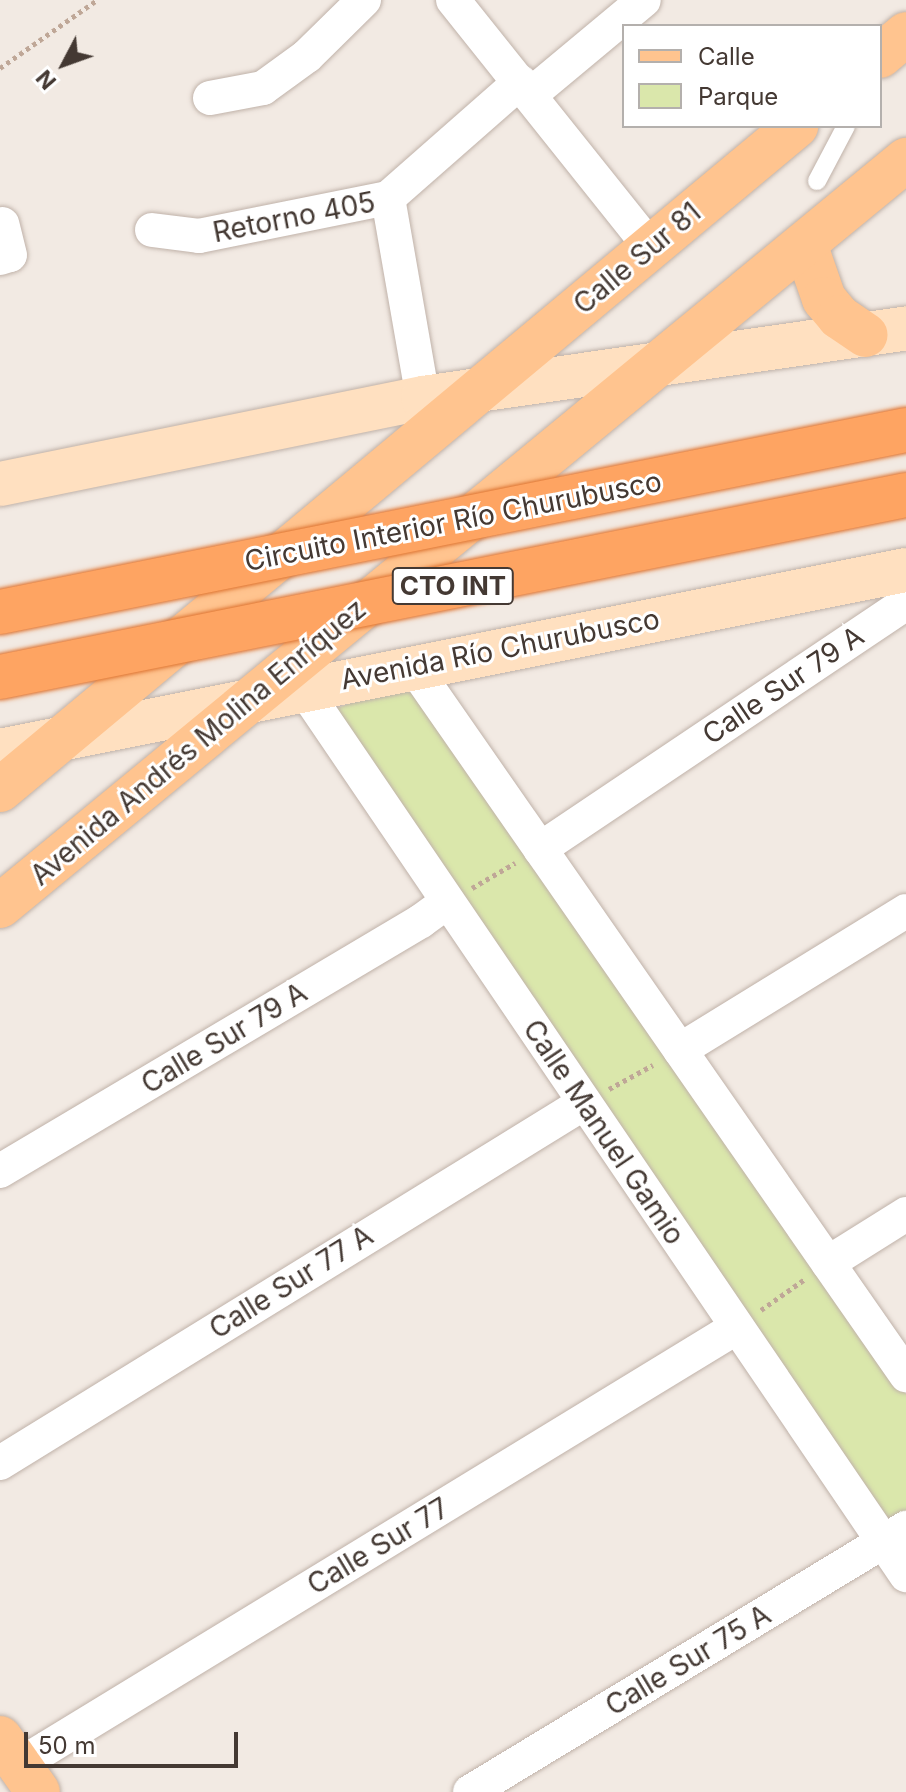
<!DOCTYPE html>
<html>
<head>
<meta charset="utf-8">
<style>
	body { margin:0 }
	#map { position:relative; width:906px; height:1792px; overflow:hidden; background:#f2eae3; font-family:Inter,sans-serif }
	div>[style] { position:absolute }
	.green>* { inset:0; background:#dae7ab }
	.path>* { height:5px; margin-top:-2.5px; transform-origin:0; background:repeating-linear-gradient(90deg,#bfa797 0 4px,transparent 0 8px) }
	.roads { filter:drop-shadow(0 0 2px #c0b2a9) drop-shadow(0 0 2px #c0b2a9) }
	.service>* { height:18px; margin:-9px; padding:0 9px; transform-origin:9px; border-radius:9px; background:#fff }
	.minor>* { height:34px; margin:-17px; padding:0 17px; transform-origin:17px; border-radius:17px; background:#fff }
	.secondary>* { height:44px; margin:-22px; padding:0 22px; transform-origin:22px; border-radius:22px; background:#ffe0c0 }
	.primary>* { height:44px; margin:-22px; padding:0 22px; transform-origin:22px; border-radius:22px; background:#ffc48f }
	.bridges { filter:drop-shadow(0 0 2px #de7431) drop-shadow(0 0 2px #de7431) }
	.motorway-bridge>* { height:44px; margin:-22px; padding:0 22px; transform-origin:22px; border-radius:22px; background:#fea462 }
	span { translate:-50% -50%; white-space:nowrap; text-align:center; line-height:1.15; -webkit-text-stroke:6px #fff; paint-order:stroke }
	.shield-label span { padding:2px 6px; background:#fff; border:2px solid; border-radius:6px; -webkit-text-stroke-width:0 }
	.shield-label { font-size:26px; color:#443933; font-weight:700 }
	.street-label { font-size:28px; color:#443933 }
	.legend { position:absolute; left:622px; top:24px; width:260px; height:104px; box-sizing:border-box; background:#fff; border:2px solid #b4b0ad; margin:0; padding:10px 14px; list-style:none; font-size:24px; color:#443933 }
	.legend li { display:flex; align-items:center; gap:16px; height:40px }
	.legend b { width:40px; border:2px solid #b4b0ad }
	.north { position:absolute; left:24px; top:24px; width:80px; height:80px; -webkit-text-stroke:6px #fff; paint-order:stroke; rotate:229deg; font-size:22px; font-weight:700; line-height:32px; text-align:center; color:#443933 }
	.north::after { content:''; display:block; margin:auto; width:28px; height:36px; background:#443933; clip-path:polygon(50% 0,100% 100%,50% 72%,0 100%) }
	.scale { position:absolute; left:24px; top:1732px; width:214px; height:36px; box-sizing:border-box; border:4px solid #443933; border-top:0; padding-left:10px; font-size:24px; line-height:28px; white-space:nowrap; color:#443933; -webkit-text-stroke:6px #fff; paint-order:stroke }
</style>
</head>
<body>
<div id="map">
	<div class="green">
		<i style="clip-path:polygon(418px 679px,906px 1394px,906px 1544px,329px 711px)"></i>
	</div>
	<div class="path">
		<i style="left:0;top:68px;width:118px;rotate:-35deg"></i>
		<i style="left:472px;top:888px;width:50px;rotate:-30.2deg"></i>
		<i style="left:609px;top:1089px;width:50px;rotate:-28.6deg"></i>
		<i style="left:761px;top:1310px;width:54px;rotate:-35.2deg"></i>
	</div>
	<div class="roads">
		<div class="service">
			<i style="left:817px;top:181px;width:62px;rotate:-62.2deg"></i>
		</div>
		<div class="minor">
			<i style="left:453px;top:0;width:316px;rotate:51.4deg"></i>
			<i style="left:530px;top:95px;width:148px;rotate:-39.8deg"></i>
			<i style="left:210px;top:98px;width:54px;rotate:-10.7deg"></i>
			<i style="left:263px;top:88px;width:54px;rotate:-36deg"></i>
			<i style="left:307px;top:56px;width:80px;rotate:-44.5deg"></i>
			<i style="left:388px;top:198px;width:203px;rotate:80.1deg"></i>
			<i style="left:152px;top:230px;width:47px;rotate:7.3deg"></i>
			<i style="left:199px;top:236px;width:193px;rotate:-11.4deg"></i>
			<i style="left:388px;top:198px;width:176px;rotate:-41.3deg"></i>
			<i style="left:0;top:258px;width:10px;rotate:-17deg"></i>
			<i style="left:10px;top:255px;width:32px;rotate:-104deg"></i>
			<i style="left:413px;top:666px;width:864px;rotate:55.19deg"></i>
			<i style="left:303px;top:688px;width:1073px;rotate:55.79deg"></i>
			<i style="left:540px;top:849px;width:441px;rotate:-33.9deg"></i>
			<i style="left:680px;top:1050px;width:265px;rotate:-31.6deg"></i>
			<i style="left:0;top:1171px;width:490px;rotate:-30.7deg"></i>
			<i style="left:421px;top:921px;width:32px;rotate:-36deg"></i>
			<i style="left:828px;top:1263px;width:92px;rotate:-32.1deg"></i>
			<i style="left:0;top:1463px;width:686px;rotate:-31.65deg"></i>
			<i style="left:19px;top:1765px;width:841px;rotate:-31.38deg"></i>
			<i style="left:470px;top:1792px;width:510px;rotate:-31.2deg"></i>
		</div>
		<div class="secondary">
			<i style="left:0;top:484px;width:432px;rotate:-11.5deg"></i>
			<i style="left:423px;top:398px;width:488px;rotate:-8.2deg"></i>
			<i style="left:0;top:751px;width:924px;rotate:-11.3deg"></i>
		</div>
		<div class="primary">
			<i style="left:880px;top:56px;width:34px;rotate:-40deg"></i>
			<i style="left:805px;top:244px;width:58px;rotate:70.9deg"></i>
			<i style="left:824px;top:299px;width:23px;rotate:50deg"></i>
			<i style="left:839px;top:317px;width:32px;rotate:34deg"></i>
			<i style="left:0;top:790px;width:1037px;rotate:-39.83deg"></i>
			<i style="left:0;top:906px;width:1174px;rotate:-39.47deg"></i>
			<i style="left:0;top:1738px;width:66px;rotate:54.9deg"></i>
		</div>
	</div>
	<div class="bridges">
		<div class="motorway-bridge">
			<i style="left:0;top:612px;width:924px;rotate:-11.36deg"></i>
			<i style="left:0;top:677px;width:924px;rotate:-11.36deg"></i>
		</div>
	</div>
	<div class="shield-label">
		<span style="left:453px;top:586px">CTO INT</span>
	</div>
	<div class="street-label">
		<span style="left:294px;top:217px;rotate:-11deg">Retorno 405</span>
		<span style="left:637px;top:258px;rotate:-40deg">Calle Sur 81</span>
		<span style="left:453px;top:521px;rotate:-11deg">Circuito Interior Río Churubusco</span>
		<span style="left:500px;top:649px;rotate:-11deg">Avenida Río Churubusco</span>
		<span style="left:783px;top:685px;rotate:-34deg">Calle Sur 79 A</span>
		<span style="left:198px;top:742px;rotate:-40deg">Avenida Andrés Molina Enríquez</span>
		<span style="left:224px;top:1038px;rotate:-31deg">Calle Sur 79 A</span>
		<span style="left:604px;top:1132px;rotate:56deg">Calle Manuel Gamio</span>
		<span style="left:291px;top:1282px;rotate:-32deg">Calle Sur 77 A</span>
		<span style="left:378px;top:1546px;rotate:-31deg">Calle Sur 77</span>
		<span style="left:688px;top:1660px;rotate:-31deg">Calle Sur 75 A</span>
	</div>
	<ul class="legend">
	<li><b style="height:10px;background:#ffc48f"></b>Calle</li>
	<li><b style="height:22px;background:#dae7ab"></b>Parque</li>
	</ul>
	<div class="north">N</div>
	<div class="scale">50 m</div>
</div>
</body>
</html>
